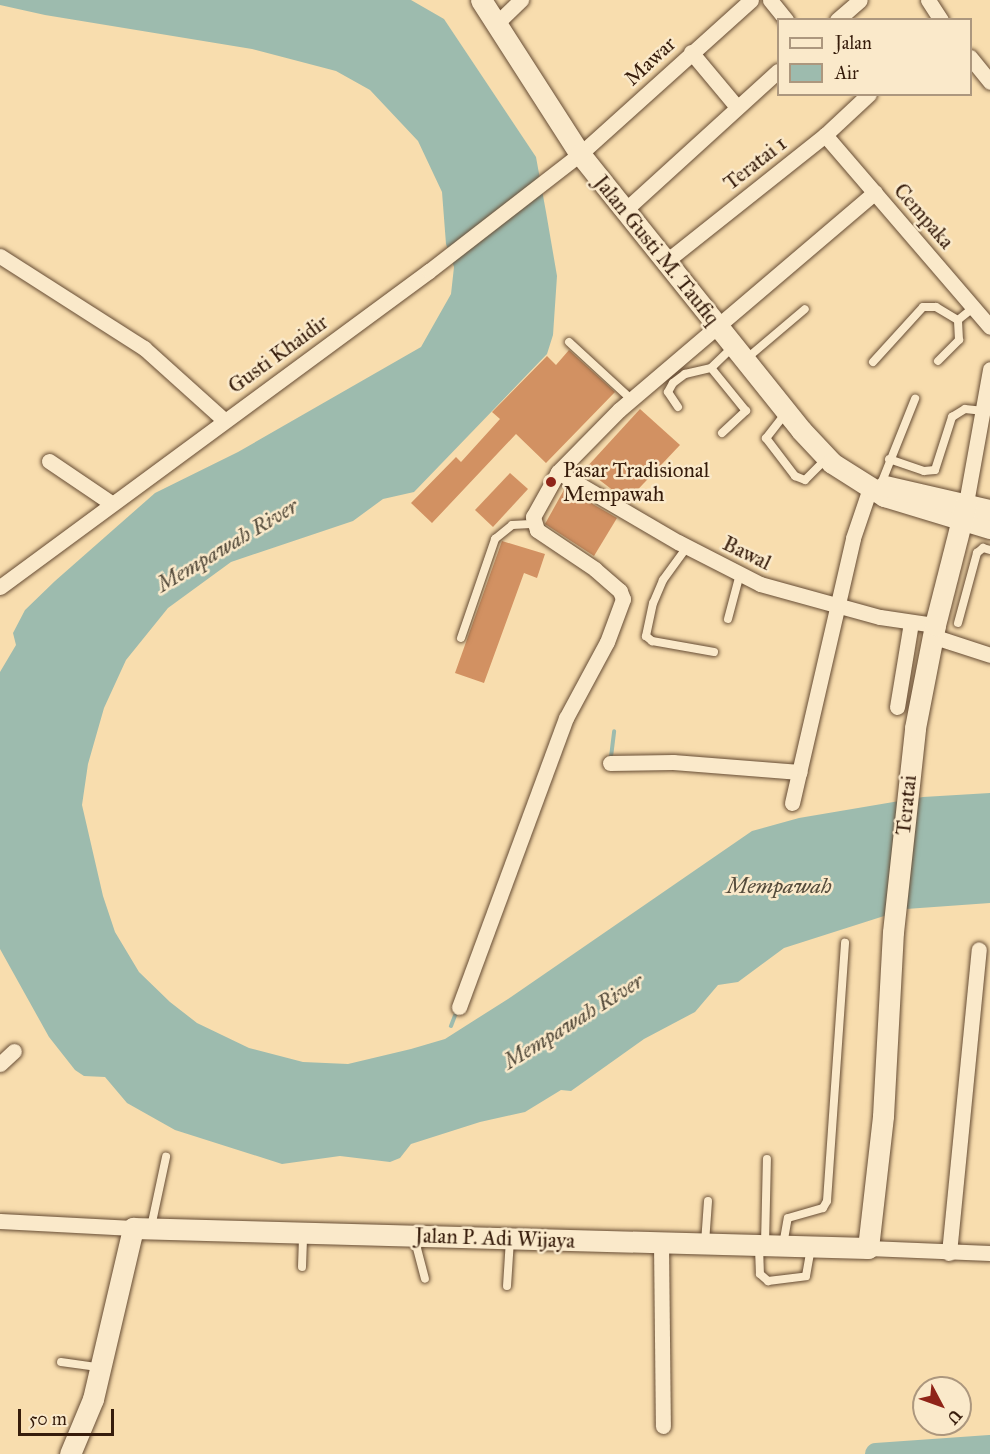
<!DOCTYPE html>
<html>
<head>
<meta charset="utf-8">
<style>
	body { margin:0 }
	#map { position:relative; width:990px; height:1454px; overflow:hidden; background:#f8ddae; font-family:"IM FELL Great Primer",serif }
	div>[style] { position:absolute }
	.water>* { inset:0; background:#9dbbae }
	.stream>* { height:4px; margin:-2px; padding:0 2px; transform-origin:2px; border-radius:2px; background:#9dbbae }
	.river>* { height:22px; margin:-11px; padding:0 11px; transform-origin:11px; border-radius:11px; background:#9dbbae }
	.building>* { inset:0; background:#d29162 }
	.roads { filter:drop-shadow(0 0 2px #664c34) drop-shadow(0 0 2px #664c34) }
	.lane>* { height:8px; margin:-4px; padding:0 4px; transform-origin:4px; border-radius:4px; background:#fae9ca }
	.street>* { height:15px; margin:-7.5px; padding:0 7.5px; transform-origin:7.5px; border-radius:7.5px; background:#fae9ca }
	.secondary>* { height:21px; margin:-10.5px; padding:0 10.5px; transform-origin:10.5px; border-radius:10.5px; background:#fae9ca }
	.dots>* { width:16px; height:16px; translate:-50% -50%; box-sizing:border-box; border:3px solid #fae9ca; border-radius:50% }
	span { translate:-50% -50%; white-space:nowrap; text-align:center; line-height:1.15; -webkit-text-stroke:5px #fae9ca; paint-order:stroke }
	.street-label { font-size:21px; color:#361c0b }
	.poi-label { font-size:21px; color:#361c0b }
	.left { translate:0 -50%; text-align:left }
	.water-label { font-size:22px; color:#554c3c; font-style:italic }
	.legend { position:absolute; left:777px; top:18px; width:195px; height:78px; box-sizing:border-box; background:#fae9ca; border:2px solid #ac977e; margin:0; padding:8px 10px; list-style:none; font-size:18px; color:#361c0b }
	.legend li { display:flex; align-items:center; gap:12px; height:30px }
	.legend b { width:30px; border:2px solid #ac977e }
	.north { position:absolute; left:912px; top:1376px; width:60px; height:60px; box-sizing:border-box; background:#fae9ca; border:2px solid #ac977e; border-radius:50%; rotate:131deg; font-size:16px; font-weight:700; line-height:24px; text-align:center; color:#361c0b }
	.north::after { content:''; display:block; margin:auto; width:21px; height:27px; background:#8f2418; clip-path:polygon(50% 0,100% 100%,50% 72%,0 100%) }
	.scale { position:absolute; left:18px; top:1409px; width:96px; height:27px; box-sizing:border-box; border:3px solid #361c0b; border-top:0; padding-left:8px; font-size:18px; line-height:21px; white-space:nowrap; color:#361c0b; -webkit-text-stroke:4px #fae9ca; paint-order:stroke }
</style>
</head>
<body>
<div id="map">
	<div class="water">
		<i style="clip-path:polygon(0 0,411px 0,444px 19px,536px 157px,546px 212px,557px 276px,553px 335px,547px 354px,414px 492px,383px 499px,353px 521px,231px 562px,168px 608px,126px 660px,104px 708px,88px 764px,82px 805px,103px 896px,115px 932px,139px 972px,170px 1002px,197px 1023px,249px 1048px,303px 1062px,348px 1064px,411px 1049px,445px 1039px,511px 997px,752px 831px,799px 818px,923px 797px,990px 793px,990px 903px,906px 909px,784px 948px,738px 982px,718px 985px,695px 1012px,644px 1039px,571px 1091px,561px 1090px,525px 1112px,480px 1122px,411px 1144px,400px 1158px,390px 1162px,340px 1156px,282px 1164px,175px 1130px,127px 1103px,105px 1077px,84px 1076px,75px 1070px,49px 1037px,0 949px,0 672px,16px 645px,13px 633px,25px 610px,55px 581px,155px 493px,238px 452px,421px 347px,451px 294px,454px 267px,446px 244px,442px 192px,418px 141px,370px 90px,336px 71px,252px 49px,45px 15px,0 5px)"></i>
	</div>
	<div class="stream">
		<i style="left:611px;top:757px;width:26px;rotate:-83deg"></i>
		<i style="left:451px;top:1026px;width:17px;rotate:-69deg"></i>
	</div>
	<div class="river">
		<i style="left:876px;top:1454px;width:114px;rotate:-4deg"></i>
	</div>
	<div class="building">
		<i style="clip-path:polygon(569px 350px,615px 392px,546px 463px,516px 434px,432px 523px,411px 503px,456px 457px,461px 462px,500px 419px,492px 412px,547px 356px,556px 365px)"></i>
		<i style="clip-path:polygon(640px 409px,680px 445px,627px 501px,585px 469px)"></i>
		<i style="clip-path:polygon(510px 473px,528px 489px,493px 527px,475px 510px)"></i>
		<i style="clip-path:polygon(565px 488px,617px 518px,594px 556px,545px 524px)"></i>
		<i style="clip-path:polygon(502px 541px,545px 554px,537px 578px,524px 573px,484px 683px,455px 673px)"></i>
	</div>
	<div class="roads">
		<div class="lane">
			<i style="left:569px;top:342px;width:86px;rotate:42.6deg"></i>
			<i style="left:746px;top:359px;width:77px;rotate:-40.3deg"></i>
			<i style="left:938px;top:361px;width:30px;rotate:-45deg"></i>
			<i style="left:959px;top:340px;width:20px;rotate:-93deg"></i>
			<i style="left:873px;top:362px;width:74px;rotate:-47.7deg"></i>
			<i style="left:923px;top:307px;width:13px"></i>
			<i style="left:936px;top:307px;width:26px;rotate:31deg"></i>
			<i style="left:958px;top:320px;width:21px;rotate:-39deg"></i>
			<i style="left:678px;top:407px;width:18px;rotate:-124deg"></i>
			<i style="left:668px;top:392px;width:10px;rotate:-61deg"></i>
			<i style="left:673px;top:383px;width:15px;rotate:-37deg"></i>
			<i style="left:685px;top:374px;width:27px;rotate:-13deg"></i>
			<i style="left:785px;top:414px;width:31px;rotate:128deg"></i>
			<i style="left:766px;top:438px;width:48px;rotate:52.7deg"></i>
			<i style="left:795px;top:476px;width:11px;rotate:22deg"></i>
			<i style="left:805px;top:480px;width:30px;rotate:-45deg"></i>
			<i style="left:722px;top:433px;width:33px;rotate:-43deg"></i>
			<i style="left:746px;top:411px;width:55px;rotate:-129.1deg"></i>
			<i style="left:711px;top:368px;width:30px;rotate:-44deg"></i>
			<i style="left:889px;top:459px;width:37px;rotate:19deg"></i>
			<i style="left:924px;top:471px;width:11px;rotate:-5deg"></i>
			<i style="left:935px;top:470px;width:56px;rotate:-72.2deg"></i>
			<i style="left:952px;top:417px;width:15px;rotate:-32deg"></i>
			<i style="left:965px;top:409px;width:19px;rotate:6deg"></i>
			<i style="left:881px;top:484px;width:92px;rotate:-68.2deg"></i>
			<i style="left:687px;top:547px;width:41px;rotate:126deg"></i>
			<i style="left:663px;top:580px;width:25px;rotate:113deg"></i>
			<i style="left:653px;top:603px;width:34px;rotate:102deg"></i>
			<i style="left:646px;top:636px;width:8px;rotate:40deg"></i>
			<i style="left:652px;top:641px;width:63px;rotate:10.1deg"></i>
			<i style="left:728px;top:619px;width:47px;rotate:-75.1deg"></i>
			<i style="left:958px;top:623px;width:73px;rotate:-74.8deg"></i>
			<i style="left:977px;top:553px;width:8px;rotate:-40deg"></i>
			<i style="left:983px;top:548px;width:7px;rotate:16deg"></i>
			<i style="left:461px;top:638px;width:105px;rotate:-71deg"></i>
			<i style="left:495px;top:539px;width:22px;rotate:-39deg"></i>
			<i style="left:512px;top:525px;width:19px;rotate:-3deg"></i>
			<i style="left:151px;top:1227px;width:72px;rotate:-77.9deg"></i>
			<i style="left:414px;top:1237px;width:43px;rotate:75.3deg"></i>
			<i style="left:705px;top:1243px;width:42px;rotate:-85.9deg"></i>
			<i style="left:765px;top:1244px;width:85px;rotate:-88.7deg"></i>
			<i style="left:783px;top:1245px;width:27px;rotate:-80deg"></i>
			<i style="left:788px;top:1218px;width:36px;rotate:-16deg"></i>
			<i style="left:823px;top:1208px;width:8px;rotate:-60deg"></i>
			<i style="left:827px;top:1201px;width:259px;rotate:-86deg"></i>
			<i style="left:759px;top:1247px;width:27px;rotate:88deg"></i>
			<i style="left:760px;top:1274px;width:11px;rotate:41deg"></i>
			<i style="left:768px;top:1281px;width:38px;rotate:-7deg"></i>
			<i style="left:806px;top:1276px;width:28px;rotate:-80deg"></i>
			<i style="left:302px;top:1267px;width:33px;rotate:-88deg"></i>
			<i style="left:507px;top:1286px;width:46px;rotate:-86.3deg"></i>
			<i style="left:61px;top:1362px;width:37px;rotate:8deg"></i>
		</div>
		<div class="street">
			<i style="left:770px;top:0;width:26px;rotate:51deg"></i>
			<i style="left:928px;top:0;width:24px;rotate:57deg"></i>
			<i style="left:837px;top:20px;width:30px;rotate:-41deg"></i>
			<i style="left:496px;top:24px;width:35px;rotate:-44deg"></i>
			<i style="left:691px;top:52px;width:72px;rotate:50.1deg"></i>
			<i style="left:970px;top:57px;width:32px;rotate:51deg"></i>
			<i style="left:825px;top:135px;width:253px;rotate:49.3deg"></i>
			<i style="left:624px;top:211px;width:208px;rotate:-42.3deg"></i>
			<i style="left:0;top:256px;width:171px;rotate:32.6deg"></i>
			<i style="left:144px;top:348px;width:108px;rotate:42deg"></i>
			<i style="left:664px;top:263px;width:206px;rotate:-38.5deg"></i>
			<i style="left:825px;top:135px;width:60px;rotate:-43deg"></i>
			<i style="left:49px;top:461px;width:75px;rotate:34.1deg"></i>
			<i style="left:558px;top:472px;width:139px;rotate:30.3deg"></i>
			<i style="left:678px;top:542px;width:92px;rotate:27.1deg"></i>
			<i style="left:760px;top:584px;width:124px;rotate:15.4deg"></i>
			<i style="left:880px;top:617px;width:56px;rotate:8.3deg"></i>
			<i style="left:966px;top:503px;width:136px;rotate:-79.8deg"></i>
			<i style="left:0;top:587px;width:533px;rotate:-36.38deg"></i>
			<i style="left:429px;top:271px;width:191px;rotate:-37.8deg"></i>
			<i style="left:580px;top:154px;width:230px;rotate:-42deg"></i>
			<i style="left:932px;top:636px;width:61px;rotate:18.1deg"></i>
			<i style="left:897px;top:707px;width:86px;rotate:-80.6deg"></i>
			<i style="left:610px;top:763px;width:63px;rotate:-0.9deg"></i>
			<i style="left:673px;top:762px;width:127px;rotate:4.5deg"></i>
			<i style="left:792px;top:803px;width:272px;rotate:-77deg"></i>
			<i style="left:853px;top:538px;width:56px;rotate:-71.2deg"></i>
			<i style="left:459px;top:1007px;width:308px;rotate:-69.7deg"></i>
			<i style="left:566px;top:718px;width:86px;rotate:-61.7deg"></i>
			<i style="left:607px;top:642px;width:46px;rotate:-69.6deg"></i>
			<i style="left:623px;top:599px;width:9px;rotate:-111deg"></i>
			<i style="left:620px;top:591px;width:33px;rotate:-139deg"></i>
			<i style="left:595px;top:569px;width:70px;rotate:-146.1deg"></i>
			<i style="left:537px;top:530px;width:14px;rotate:-107deg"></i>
			<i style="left:533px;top:517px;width:51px;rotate:-60.9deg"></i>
			<i style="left:558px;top:472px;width:87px;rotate:-45.5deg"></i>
			<i style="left:619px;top:410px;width:336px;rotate:-40.4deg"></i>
			<i style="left:0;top:1064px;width:19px;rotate:-43deg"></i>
			<i style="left:0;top:1221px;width:133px;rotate:3deg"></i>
			<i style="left:661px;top:1243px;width:183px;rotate:89.4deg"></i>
			<i style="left:868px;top:1248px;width:122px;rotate:2.3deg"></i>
			<i style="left:949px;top:1253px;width:305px;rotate:-84.4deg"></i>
		</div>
		<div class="secondary">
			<i style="left:481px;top:0;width:183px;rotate:57.3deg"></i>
			<i style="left:580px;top:154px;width:354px;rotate:51.3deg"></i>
			<i style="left:801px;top:430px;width:45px;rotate:46.8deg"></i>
			<i style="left:832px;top:463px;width:62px;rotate:32.4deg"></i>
			<i style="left:884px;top:496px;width:111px;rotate:16.8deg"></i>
			<i style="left:885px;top:486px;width:108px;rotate:12.9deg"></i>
			<i style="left:70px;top:1454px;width:60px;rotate:-67.3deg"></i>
			<i style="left:93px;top:1399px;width:176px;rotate:-76.8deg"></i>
			<i style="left:133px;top:1228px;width:735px;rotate:1.56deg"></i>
			<i style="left:868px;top:1248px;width:133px;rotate:-83.5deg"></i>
			<i style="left:883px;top:1116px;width:184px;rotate:-86.9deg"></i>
			<i style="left:893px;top:932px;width:205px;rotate:-83.8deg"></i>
			<i style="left:915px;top:728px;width:105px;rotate:-79deg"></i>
			<i style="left:935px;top:625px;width:126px;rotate:-75.7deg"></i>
		</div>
	</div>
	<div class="dots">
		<i style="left:551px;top:482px;background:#8f2418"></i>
	</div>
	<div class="street-label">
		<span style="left:650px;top:61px;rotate:-43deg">Mawar</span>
		<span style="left:755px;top:163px;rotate:-38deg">Teratai 1</span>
		<span style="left:924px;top:216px;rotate:49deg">Cempaka</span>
		<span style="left:657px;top:250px;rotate:51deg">Jalan Gusti M. Taufiq</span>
		<span style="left:278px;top:354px;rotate:-36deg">Gusti Khaidir</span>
		<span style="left:747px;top:553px;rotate:26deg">Bawal</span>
		<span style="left:906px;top:805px;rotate:-84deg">Teratai</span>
		<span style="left:495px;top:1238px;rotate:2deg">Jalan P. Adi Wijaya</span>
	</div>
	<div class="poi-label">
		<span class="left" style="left:563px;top:482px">Pasar Tradisional<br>Mempawah</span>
	</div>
	<div class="water-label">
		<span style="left:227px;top:545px;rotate:-31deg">Mempawah River</span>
		<span style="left:779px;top:886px">Mempawah</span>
		<span style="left:573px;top:1021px;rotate:-32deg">Mempawah River</span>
	</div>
	<ul class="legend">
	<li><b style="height:8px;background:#fae9ca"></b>Jalan</li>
	<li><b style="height:16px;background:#9dbbae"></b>Air</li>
	</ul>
	<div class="north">U</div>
	<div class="scale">50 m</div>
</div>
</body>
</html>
